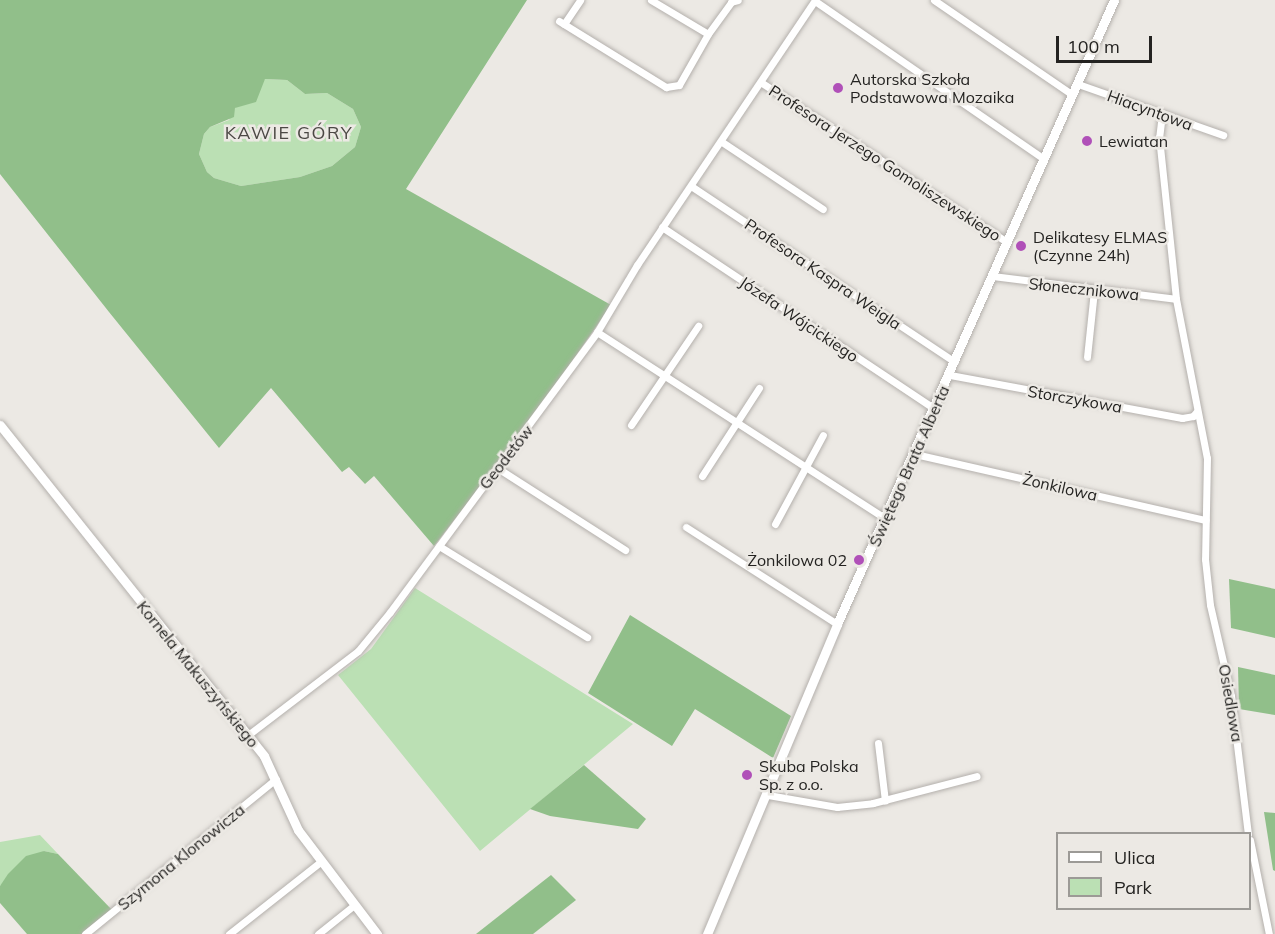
<!DOCTYPE html>
<html>
<head>
<meta charset="utf-8">
<style>
	body { margin:0 }
	#map { position:relative; width:1275px; height:934px; overflow:hidden; background:#ece9e4; font-family:Mulish,sans-serif }
	div>[style] { position:absolute }
	.green>* { inset:0; background:#bbe0b4 }
	.forest>* { inset:0; background:#91bf8a }
	.roads { filter:drop-shadow(0 0 2px #b4b0ac) drop-shadow(0 0 2px #b4b0ac) }
	.street>* { height:7px; margin:-3.5px; padding:0 3.5px; transform-origin:3.5px; border-radius:3.5px; background:#fff }
	.secondary>* { height:9px; margin:-4.5px; padding:0 4.5px; transform-origin:4.5px; border-radius:4.5px; background:#fff }
	.dots>* { width:16px; height:16px; translate:-50% -50%; box-sizing:border-box; border:3px solid #ece9e4; border-radius:50% }
	span { translate:-50% -50%; white-space:nowrap; text-align:center; line-height:1.15; -webkit-text-stroke:5px #ece9e4; paint-order:stroke }
	.poi-label { font-size:16px; color:#242321 }
	.left { translate:0 -50%; text-align:left }
	.right { translate:-100% -50%; text-align:right }
	.street-label { font-size:16px; color:#242321 }
	.neighbourhood-label { font-size:18px; color:#4b4844; letter-spacing:1.5px }
	.legend { position:absolute; left:1056px; top:832px; width:195px; height:78px; box-sizing:border-box; background:#ece9e4; border:2px solid #9c9a96; margin:0; padding:8px 10px; list-style:none; font-size:18px; color:#242321 }
	.legend li { display:flex; align-items:center; gap:12px; height:30px }
	.legend b { width:30px; border:2px solid #9c9a96 }
	.scale { position:absolute; left:1056px; top:36px; width:96px; height:27px; box-sizing:border-box; border:3px solid #242321; border-top:0; padding-left:8px; font-size:18px; line-height:21px; white-space:nowrap; color:#242321; -webkit-text-stroke:4px #ece9e4; paint-order:stroke }
</style>
</head>
<body>
<div id="map">
	<div class="green">
		<i style="clip-path:polygon(265px 79px,287px 80px,305px 94px,327px 93px,353px 109px,361px 127px,355px 147px,332px 166px,300px 177px,241px 186px,214px 178px,207px 172px,199px 154px,204px 134px,210px 127px,229px 120px,235px 108px)"></i>
		<i style="clip-path:polygon(415px 588px,633px 724px,480px 851px,338px 675px,371px 649px)"></i>
		<i style="clip-path:polygon(40px 835px,58px 854px,44px 851px,0 886px,0 842px)"></i>
	</div>
	<div class="forest">
		<i style="clip-path:polygon(evenodd,0 0,527px 0,406px 189px,611px 305px,526px 428px,434px 546px,374px 476px,365px 484px,349px 467px,342px 472px,271px 388px,219px 448px,109px 312px,0 174px,0 0,265px 79px,287px 80px,305px 94px,327px 93px,353px 109px,361px 127px,355px 147px,332px 166px,300px 177px,241px 186px,214px 178px,207px 172px,199px 154px,204px 134px,210px 127px,234px 117px,235px 108px,256px 102px,265px 79px)"></i>
		<i style="clip-path:polygon(1229px 579px,1275px 589px,1275px 638px,1231px 628px)"></i>
		<i style="clip-path:polygon(630px 615px,791px 716px,773px 758px,695px 709px,672px 746px,588px 693px)"></i>
		<i style="clip-path:polygon(1238px 667px,1275px 675px,1275px 715px,1239px 709px)"></i>
		<i style="clip-path:polygon(584px 765px,646px 819px,638px 829px,550px 816px,530px 809px)"></i>
		<i style="clip-path:polygon(1264px 812px,1275px 813px,1275px 871px,1273px 870px)"></i>
		<i style="clip-path:polygon(44px 851px,58px 854px,114px 912px,85px 934px,27px 934px,0 903px,0 886px,8px 874px,26px 856px)"></i>
		<i style="clip-path:polygon(551px 875px,576px 900px,533px 934px,476px 934px)"></i>
	</div>
	<div class="roads">
		<div class="street">
			<i style="left:651px;top:0;width:66px;rotate:30.8deg"></i>
			<i style="left:934px;top:0;width:168px;rotate:34.4deg"></i>
			<i style="left:815px;top:1px;width:278px;rotate:34.6deg"></i>
			<i style="left:559px;top:21px;width:126px;rotate:31.7deg"></i>
			<i style="left:666px;top:87px;width:13px;rotate:-9deg"></i>
			<i style="left:679px;top:85px;width:59px;rotate:-60.4deg"></i>
			<i style="left:708px;top:34px;width:39px;rotate:-54deg"></i>
			<i style="left:731px;top:2px;width:7px;rotate:-16deg"></i>
			<i style="left:564px;top:24px;width:29px;rotate:-56deg"></i>
			<i style="left:762px;top:83px;width:292px;rotate:33deg"></i>
			<i style="left:1078px;top:84px;width:154px;rotate:19.4deg"></i>
			<i style="left:1162px;top:114px;width:23px;rotate:97deg"></i>
			<i style="left:1159px;top:137px;width:163px;rotate:84deg"></i>
			<i style="left:1176px;top:299px;width:162px;rotate:79deg"></i>
			<i style="left:1207px;top:458px;width:101px;rotate:91.1deg"></i>
			<i style="left:1205px;top:559px;width:46px;rotate:83.8deg"></i>
			<i style="left:1210px;top:605px;width:93px;rotate:77deg"></i>
			<i style="left:1231px;top:696px;width:139px;rotate:83deg"></i>
			<i style="left:722px;top:142px;width:121px;rotate:33.6deg"></i>
			<i style="left:691px;top:186px;width:317px;rotate:33.7deg"></i>
			<i style="left:662px;top:227px;width:328px;rotate:33.7deg"></i>
			<i style="left:992px;top:276px;width:185px;rotate:7.1deg"></i>
			<i style="left:597px;top:332px;width:343px;rotate:32.9deg"></i>
			<i style="left:1087px;top:357px;width:67px;rotate:-84deg"></i>
			<i style="left:950px;top:375px;width:236px;rotate:10.5deg"></i>
			<i style="left:1182px;top:418px;width:11px;rotate:-10deg"></i>
			<i style="left:1193px;top:416px;width:6px;rotate:-51deg"></i>
			<i style="left:631px;top:425px;width:120px;rotate:-55.9deg"></i>
			<i style="left:915px;top:454px;width:298px;rotate:12.8deg"></i>
			<i style="left:499px;top:469px;width:150px;rotate:32.7deg"></i>
			<i style="left:702px;top:476px;width:105px;rotate:-57.1deg"></i>
			<i style="left:775px;top:524px;width:101px;rotate:-61.7deg"></i>
			<i style="left:686px;top:527px;width:179px;rotate:32.7deg"></i>
			<i style="left:439px;top:546px;width:174px;rotate:31.6deg"></i>
			<i style="left:248px;top:735px;width:138px;rotate:-37.4deg"></i>
			<i style="left:358px;top:651px;width:50px;rotate:-50.6deg"></i>
			<i style="left:390px;top:612px;width:348px;rotate:-53.5deg"></i>
			<i style="left:597px;top:332px;width:78px;rotate:-59.2deg"></i>
			<i style="left:637px;top:265px;width:319px;rotate:-56.1deg"></i>
			<i style="left:878px;top:743px;width:58px;rotate:83.1deg"></i>
			<i style="left:768px;top:795px;width:70px;rotate:9.9deg"></i>
			<i style="left:837px;top:807px;width:36px;rotate:-6deg"></i>
			<i style="left:873px;top:803px;width:107px;rotate:-14.6deg"></i>
			<i style="left:1250px;top:840px;width:96px;rotate:78.6deg"></i>
			<i style="left:85px;top:934px;width:246px;rotate:-39.1deg"></i>
			<i style="left:229px;top:934px;width:115px;rotate:-38.3deg"></i>
			<i style="left:318px;top:934px;width:45px;rotate:-38.7deg"></i>
		</div>
		<div class="secondary">
			<i style="left:0;top:425px;width:423px;rotate:51.4deg"></i>
			<i style="left:264px;top:756px;width:81px;rotate:65.3deg"></i>
			<i style="left:298px;top:830px;width:131px;rotate:52.8deg"></i>
			<i style="left:707px;top:934px;width:336px;rotate:-67.2deg"></i>
			<i style="left:837px;top:624px;width:683px;rotate:-66.06deg"></i>
		</div>
	</div>
	<div class="dots">
		<i style="left:838px;top:88px;background:#b050b8"></i>
		<i style="left:1087px;top:141px;background:#b050b8"></i>
		<i style="left:1021px;top:246px;background:#b050b8"></i>
		<i style="left:859px;top:560px;background:#b050b8"></i>
		<i style="left:747px;top:775px;background:#b050b8"></i>
	</div>
	<div class="poi-label">
		<span class="left" style="left:850px;top:88px">Autorska Szkoła<br>Podstawowa Mozaika</span>
		<span class="left" style="left:1099px;top:141px">Lewiatan</span>
		<span class="left" style="left:1033px;top:246px">Delikatesy ELMAS<br>(Czynne 24h)</span>
		<span class="right" style="left:847px;top:560px">Żonkilowa 02</span>
		<span class="left" style="left:759px;top:775px">Skuba Polska<br>Sp. z o.o.</span>
	</div>
	<div class="street-label">
		<span style="left:1150px;top:110px;rotate:20deg">Hiacyntowa</span>
		<span style="left:885px;top:163px;rotate:33deg">Profesora Jerzego Gomoliszewskiego</span>
		<span style="left:823px;top:274px;rotate:34deg">Profesora Kaspra Weigla</span>
		<span style="left:1084px;top:289px;rotate:6deg">Słonecznikowa</span>
		<span style="left:799px;top:319px;rotate:34deg">Józefa Wójcickiego</span>
		<span style="left:1075px;top:399px;rotate:10deg">Storczykowa</span>
		<span style="left:506px;top:457px;rotate:-52deg">Geodetów</span>
		<span style="left:909px;top:466px;rotate:-66deg">Świętego Brata Alberta</span>
		<span style="left:1060px;top:487px;rotate:13deg">Żonkilowa</span>
		<span style="left:198px;top:674px;rotate:51deg">Kornela Makuszyńskiego</span>
		<span style="left:1231px;top:703px;rotate:80deg">Osiedlowa</span>
		<span style="left:181px;top:857px;rotate:-39deg">Szymona Klonowicza</span>
	</div>
	<div class="neighbourhood-label">
		<span style="left:289px;top:133px">KAWIE GÓRY</span>
	</div>
	<ul class="legend">
	<li><b style="height:8px;background:#fff"></b>Ulica</li>
	<li><b style="height:16px;background:#bbe0b4"></b>Park</li>
	</ul>
	<div class="scale">100 m</div>
</div>
</body>
</html>
